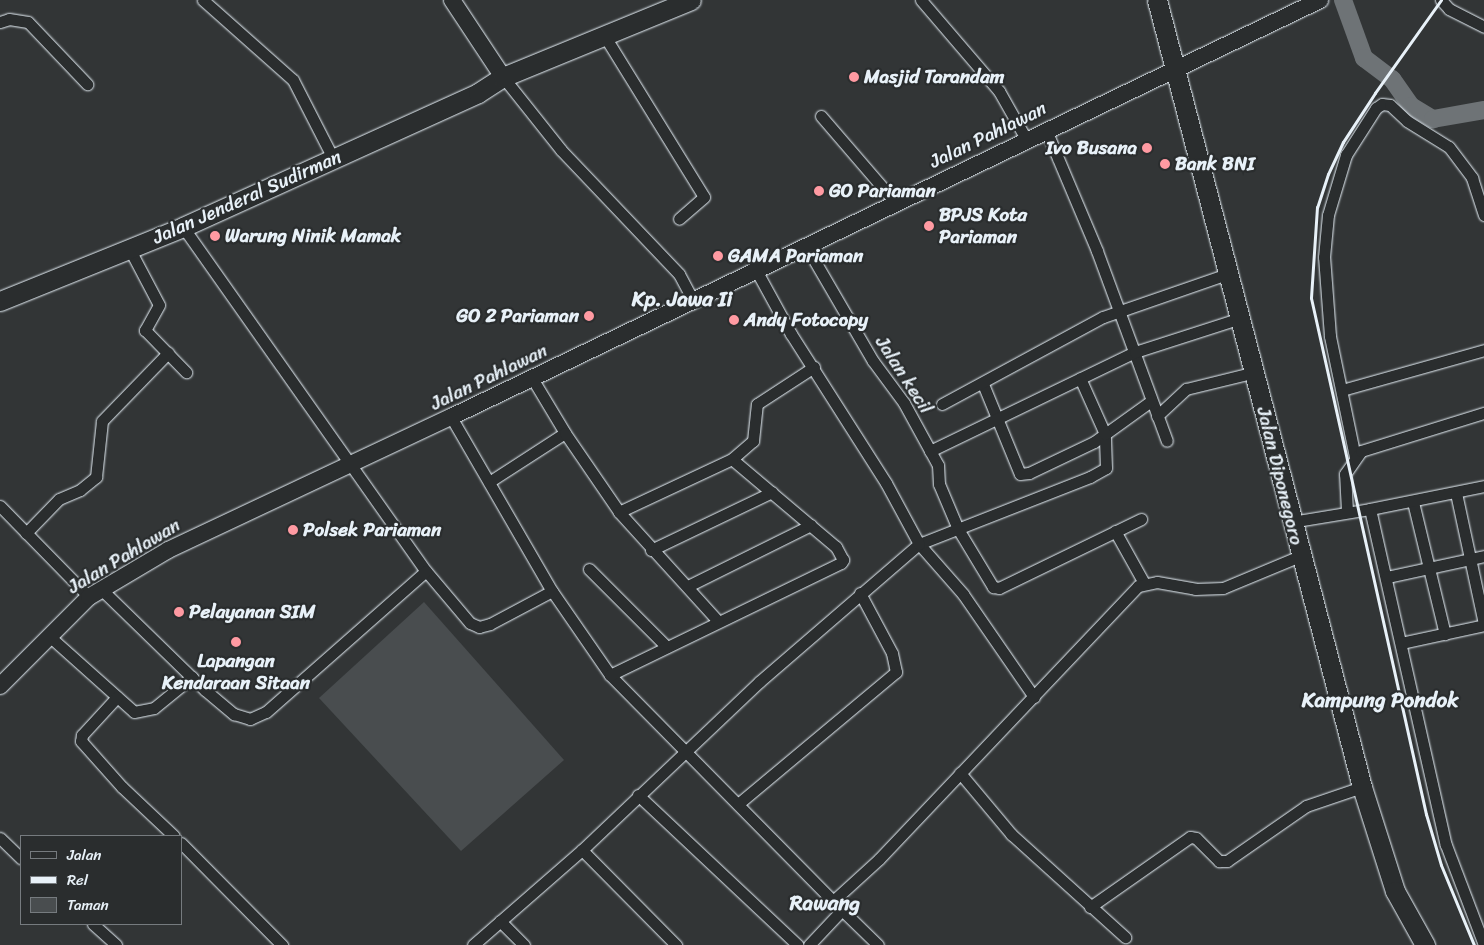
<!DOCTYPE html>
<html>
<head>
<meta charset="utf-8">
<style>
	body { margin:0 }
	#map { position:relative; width:1484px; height:945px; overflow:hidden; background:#323536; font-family:Sriracha,sans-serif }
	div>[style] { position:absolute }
	.green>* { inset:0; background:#494d4f }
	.river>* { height:18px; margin:-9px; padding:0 9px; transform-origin:9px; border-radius:9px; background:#6e7376 }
	.roads { filter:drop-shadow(0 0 1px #e8f1f8) drop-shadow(0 0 1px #e8f1f8) }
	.street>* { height:11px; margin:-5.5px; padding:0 5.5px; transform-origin:5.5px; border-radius:5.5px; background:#2a2d2e }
	.secondary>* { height:16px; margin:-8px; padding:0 8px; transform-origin:8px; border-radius:8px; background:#2a2d2e }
	.primary>* { height:19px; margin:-9.5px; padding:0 9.5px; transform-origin:9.5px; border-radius:9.5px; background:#2a2d2e }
	.rail>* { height:3px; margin:-1.5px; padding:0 1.5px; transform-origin:1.5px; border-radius:1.5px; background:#e8f1f8 }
	.dots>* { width:14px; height:14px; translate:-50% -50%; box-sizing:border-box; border:2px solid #2a2d2e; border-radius:50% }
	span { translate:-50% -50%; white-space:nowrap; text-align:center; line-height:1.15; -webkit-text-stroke:4.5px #2a2d2e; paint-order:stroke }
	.poi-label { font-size:19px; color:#e8f1f8; font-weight:700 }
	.left { translate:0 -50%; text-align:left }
	.right { translate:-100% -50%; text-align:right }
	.street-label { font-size:19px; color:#e8f1f8 }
	.quarter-label { font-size:21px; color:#e8f1f8; font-weight:700 }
	.legend { position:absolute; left:20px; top:835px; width:162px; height:90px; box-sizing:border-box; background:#2a2d2e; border:1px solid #767b7f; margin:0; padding:6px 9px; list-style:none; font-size:15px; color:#e8f1f8 }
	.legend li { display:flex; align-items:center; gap:10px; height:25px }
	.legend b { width:25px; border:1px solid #767b7f }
</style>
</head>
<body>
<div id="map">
	<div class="green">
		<i style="clip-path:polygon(424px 602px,564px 760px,461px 851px,319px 698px)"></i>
	</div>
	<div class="river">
		<i style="left:1343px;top:0;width:62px;rotate:70.1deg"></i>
		<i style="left:1364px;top:58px;width:35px;rotate:37deg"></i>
		<i style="left:1392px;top:79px;width:33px;rotate:55deg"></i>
		<i style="left:1411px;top:106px;width:26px;rotate:31deg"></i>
		<i style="left:1433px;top:119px;width:52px;rotate:-10deg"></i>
	</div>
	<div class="roads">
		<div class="street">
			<i style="left:203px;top:0;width:120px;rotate:41.6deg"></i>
			<i style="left:293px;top:80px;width:90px;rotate:62.9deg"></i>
			<i style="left:921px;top:0;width:120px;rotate:49.4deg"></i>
			<i style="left:999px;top:91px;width:55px;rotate:60.6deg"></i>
			<i style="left:1441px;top:0;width:12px;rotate:48deg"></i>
			<i style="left:1449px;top:9px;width:39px;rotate:27deg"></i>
			<i style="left:0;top:22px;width:9px;rotate:-18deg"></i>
			<i style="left:9px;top:19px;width:19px;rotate:9deg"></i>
			<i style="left:28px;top:22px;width:86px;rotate:46.4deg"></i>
			<i style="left:604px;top:35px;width:190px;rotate:58.3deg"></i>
			<i style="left:704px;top:197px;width:33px;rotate:139deg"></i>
			<i style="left:503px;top:77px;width:93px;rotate:51.5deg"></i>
			<i style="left:561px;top:150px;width:171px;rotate:46.4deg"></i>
			<i style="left:679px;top:274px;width:30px;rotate:62deg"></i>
			<i style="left:821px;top:116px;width:113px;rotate:49.3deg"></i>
			<i style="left:1046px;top:130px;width:131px;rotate:67.1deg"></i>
			<i style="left:1097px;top:251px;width:202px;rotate:69.8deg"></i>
			<i style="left:183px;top:227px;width:421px;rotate:54.8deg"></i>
			<i style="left:426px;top:571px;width:68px;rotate:49.8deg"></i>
			<i style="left:470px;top:623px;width:10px;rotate:24deg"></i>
			<i style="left:479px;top:627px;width:11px;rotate:-15deg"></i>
			<i style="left:490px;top:624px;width:70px;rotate:-28deg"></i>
			<i style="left:806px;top:246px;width:133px;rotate:59.8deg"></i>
			<i style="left:873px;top:361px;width:52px;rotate:53.6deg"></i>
			<i style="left:904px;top:403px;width:71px;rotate:61.3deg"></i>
			<i style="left:938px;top:465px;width:19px;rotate:87deg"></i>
			<i style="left:939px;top:484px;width:49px;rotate:67.1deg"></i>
			<i style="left:958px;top:529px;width:68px;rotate:58.9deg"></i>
			<i style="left:993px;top:587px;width:6px;rotate:9deg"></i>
			<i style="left:999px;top:588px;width:158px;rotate:-25.9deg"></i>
			<i style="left:129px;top:248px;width:64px;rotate:62.2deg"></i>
			<i style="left:159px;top:305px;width:29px;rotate:119deg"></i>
			<i style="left:145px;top:330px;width:59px;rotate:45.7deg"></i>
			<i style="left:532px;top:378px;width:64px;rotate:59deg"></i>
			<i style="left:983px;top:384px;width:97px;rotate:67.7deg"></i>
			<i style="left:1020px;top:474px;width:9px;rotate:-6deg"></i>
			<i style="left:1029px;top:473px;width:72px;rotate:-25.5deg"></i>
			<i style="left:1094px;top:442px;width:70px;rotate:-35.7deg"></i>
			<i style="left:1342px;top:390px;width:148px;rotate:-15.7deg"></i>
			<i style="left:942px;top:404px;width:183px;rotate:-28.4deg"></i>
			<i style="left:1103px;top:317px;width:134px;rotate:-19.1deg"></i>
			<i style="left:1157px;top:416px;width:40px;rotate:-43deg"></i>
			<i style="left:1186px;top:389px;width:71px;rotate:-13.8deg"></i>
			<i style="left:451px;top:417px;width:201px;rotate:59.9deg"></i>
			<i style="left:552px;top:591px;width:102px;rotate:55.4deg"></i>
			<i style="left:610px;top:675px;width:317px;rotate:45.4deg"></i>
			<i style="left:930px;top:451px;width:228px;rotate:-25.8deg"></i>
			<i style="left:1135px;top:352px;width:111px;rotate:-17.8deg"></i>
			<i style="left:1355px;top:457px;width:124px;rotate:-101.7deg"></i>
			<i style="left:1330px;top:336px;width:79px;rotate:-94.3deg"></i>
			<i style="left:1324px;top:257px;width:42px;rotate:-84.6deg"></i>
			<i style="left:1328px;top:215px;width:63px;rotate:-73.3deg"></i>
			<i style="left:1346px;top:155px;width:56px;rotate:-57.4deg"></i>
			<i style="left:1376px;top:108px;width:7px;rotate:-34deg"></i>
			<i style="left:1382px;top:104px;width:8px;rotate:7deg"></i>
			<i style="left:1390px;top:105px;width:23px;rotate:43deg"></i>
			<i style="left:1407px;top:121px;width:49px;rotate:31.8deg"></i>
			<i style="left:1449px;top:147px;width:39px;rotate:53deg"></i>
			<i style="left:1472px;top:178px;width:39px;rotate:72deg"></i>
			<i style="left:732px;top:459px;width:28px;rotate:-41deg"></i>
			<i style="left:753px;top:441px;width:37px;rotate:-84deg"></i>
			<i style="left:757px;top:404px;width:68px;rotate:-33deg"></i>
			<i style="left:489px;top:482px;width:90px;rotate:-32.8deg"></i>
			<i style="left:565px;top:433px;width:96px;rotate:55.6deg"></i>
			<i style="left:1456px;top:493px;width:134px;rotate:77.9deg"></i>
			<i style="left:1413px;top:502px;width:136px;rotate:76.4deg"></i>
			<i style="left:0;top:506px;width:127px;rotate:45.6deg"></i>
			<i style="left:1370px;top:509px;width:116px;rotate:-11.4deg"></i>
			<i style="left:1347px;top:511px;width:37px;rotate:-93deg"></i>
			<i style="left:1345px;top:474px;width:28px;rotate:-55deg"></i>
			<i style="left:1361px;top:451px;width:129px;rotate:-17.2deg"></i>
			<i style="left:1291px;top:522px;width:80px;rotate:-9.3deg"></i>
			<i style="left:1370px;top:509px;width:344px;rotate:77.3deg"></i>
			<i style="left:1446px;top:845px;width:107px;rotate:69.2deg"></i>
			<i style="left:1115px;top:531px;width:60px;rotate:60.9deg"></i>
			<i style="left:26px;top:533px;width:47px;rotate:-45.9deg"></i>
			<i style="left:59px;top:499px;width:23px;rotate:-23deg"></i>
			<i style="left:80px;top:490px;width:21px;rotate:-39deg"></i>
			<i style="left:96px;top:477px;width:56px;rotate:-83.9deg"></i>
			<i style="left:102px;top:421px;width:95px;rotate:-45.9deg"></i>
			<i style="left:651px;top:550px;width:134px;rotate:-25.6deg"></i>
			<i style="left:589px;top:569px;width:110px;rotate:45deg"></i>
			<i style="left:1387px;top:577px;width:99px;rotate:-12.2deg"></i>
			<i style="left:688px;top:586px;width:137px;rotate:-26.4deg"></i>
			<i style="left:101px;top:589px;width:145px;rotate:44.2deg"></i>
			<i style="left:205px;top:690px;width:38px;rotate:40deg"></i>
			<i style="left:234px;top:714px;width:17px;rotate:17deg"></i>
			<i style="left:250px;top:719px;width:17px;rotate:-24deg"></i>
			<i style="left:266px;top:712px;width:213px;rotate:-41.4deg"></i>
			<i style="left:48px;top:635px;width:115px;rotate:41.8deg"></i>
			<i style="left:134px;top:712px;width:20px;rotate:-11deg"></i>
			<i style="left:154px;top:708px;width:49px;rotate:-39.2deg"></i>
			<i style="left:1401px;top:643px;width:85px;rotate:-12.2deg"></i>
			<i style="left:610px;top:675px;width:257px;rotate:-25.9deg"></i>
			<i style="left:841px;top:563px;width:4px;rotate:-56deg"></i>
			<i style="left:843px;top:560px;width:15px;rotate:-118deg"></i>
			<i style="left:836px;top:547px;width:136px;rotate:-139.8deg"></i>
			<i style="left:732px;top:459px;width:125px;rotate:154.9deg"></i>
			<i style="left:619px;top:512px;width:147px;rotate:47.8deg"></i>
			<i style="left:117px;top:697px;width:52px;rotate:132.6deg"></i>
			<i style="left:82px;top:735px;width:6px;rotate:99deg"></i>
			<i style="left:81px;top:741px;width:62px;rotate:48.3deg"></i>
			<i style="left:122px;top:787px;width:71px;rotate:43.3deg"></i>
			<i style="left:1034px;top:697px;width:125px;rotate:-124.6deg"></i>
			<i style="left:963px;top:594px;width:67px;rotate:-131.3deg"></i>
			<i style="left:919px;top:544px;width:184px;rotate:-21.4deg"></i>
			<i style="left:1090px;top:477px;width:18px;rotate:-29deg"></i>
			<i style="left:1106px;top:468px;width:34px;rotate:-92deg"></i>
			<i style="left:1105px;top:434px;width:61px;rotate:-114.1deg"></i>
			<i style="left:960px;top:773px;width:80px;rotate:50.1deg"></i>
			<i style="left:1011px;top:834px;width:154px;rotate:42.1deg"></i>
			<i style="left:638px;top:795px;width:219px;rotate:43.2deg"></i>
			<i style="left:738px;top:804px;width:206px;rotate:-39.9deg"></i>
			<i style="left:896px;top:672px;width:19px;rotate:-102deg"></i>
			<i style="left:892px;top:653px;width:68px;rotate:-118.1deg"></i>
			<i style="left:0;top:838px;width:29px;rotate:44deg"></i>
			<i style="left:181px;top:843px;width:144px;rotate:45.3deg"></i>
			<i style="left:582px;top:850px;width:134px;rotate:45.3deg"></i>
			<i style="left:1090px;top:907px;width:122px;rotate:-35deg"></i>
			<i style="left:1190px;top:837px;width:6px;rotate:9deg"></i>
			<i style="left:1196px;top:838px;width:33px;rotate:45deg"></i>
			<i style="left:1219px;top:861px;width:8px"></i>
			<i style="left:1227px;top:861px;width:96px;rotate:-34.8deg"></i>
			<i style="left:1306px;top:806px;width:59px;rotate:-18.7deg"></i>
			<i style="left:842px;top:910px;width:50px;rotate:44.2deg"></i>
			<i style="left:500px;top:921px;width:34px;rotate:45deg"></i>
			<i style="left:93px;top:924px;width:31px;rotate:42deg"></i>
			<i style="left:473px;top:945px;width:145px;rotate:-41.1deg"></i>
			<i style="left:582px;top:850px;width:244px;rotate:-43.5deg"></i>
			<i style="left:759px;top:682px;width:211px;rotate:-40.8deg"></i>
			<i style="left:919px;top:544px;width:69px;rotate:-118.4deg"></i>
			<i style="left:886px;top:483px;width:177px;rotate:-122.5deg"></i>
			<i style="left:791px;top:334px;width:73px;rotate:-118.7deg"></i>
			<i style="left:809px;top:945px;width:48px;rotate:-46.7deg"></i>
			<i style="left:842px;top:910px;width:13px;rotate:-135deg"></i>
			<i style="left:833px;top:901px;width:62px;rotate:-42.4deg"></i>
			<i style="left:879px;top:859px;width:376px;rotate:-46.5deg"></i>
			<i style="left:1138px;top:586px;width:19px;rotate:-12deg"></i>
			<i style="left:1157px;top:582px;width:39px;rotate:10deg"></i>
			<i style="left:1195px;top:589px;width:28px;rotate:-2deg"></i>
			<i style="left:1223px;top:588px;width:83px;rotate:-22.6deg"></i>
		</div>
		<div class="secondary">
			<i style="left:452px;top:0;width:92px;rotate:56.5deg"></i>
			<i style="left:0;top:686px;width:126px;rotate:-45deg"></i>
			<i style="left:89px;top:597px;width:92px;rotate:-30.7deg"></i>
			<i style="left:168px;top:550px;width:313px;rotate:-25.2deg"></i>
			<i style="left:451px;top:417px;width:964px;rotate:-25.63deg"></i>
		</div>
		<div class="primary">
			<i style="left:1157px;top:0;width:813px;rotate:75.4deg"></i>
			<i style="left:1362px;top:787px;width:109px;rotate:72.4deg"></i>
			<i style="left:1395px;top:891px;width:62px;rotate:60.9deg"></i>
			<i style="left:0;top:301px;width:197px;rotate:-22deg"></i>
			<i style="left:183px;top:227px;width:324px;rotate:-24.4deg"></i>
			<i style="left:478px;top:93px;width:30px;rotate:-33deg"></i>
			<i style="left:503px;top:77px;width:203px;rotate:-22.3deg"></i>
		</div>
	</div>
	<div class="rail">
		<i style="left:1441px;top:0;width:114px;rotate:125.4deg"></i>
		<i style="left:1375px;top:93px;width:59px;rotate:123.1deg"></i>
		<i style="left:1343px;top:142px;width:35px;rotate:115deg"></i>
		<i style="left:1328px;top:174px;width:35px;rotate:108deg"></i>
		<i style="left:1317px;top:207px;width:91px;rotate:93.8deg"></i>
		<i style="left:1311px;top:298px;width:529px;rotate:77.44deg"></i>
		<i style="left:1426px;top:814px;width:53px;rotate:73.6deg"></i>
		<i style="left:1441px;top:865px;width:87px;rotate:67.6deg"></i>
	</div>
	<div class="dots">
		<i style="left:854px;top:77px;background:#ff9aa2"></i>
		<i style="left:1147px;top:148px;background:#ff9aa2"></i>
		<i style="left:1165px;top:164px;background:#ff9aa2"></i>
		<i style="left:819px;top:191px;background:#ff9aa2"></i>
		<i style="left:929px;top:226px;background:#ff9aa2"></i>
		<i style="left:215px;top:236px;background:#ff9aa2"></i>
		<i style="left:718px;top:256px;background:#ff9aa2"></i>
		<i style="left:589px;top:316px;background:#ff9aa2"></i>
		<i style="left:734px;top:320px;background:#ff9aa2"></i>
		<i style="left:293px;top:530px;background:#ff9aa2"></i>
		<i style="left:179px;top:612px;background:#ff9aa2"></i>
		<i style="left:236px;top:642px;background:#ff9aa2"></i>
	</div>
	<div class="poi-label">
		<span class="left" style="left:864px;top:77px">Masjid Tarandam</span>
		<span class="right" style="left:1137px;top:148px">Ivo Busana</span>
		<span class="left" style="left:1175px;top:164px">Bank BNI</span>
		<span class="left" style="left:829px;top:191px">GO Pariaman</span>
		<span class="left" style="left:939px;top:226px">BPJS Kota<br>Pariaman</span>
		<span class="left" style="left:225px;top:236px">Warung Ninik Mamak</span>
		<span class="left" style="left:728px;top:256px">GAMA Pariaman</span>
		<span class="right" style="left:579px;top:316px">GO 2 Pariaman</span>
		<span class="left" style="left:744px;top:320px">Andy Fotocopy</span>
		<span class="left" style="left:303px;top:530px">Polsek Pariaman</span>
		<span class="left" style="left:189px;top:612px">Pelayanan SIM</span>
		<span style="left:236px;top:672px">Lapangan<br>Kendaraan Sitaan</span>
	</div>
	<div class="street-label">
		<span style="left:988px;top:135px;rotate:-26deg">Jalan Pahlawan</span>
		<span style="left:247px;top:197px;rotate:-24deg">Jalan Jenderal Sudirman</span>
		<span style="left:904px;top:375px;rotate:57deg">Jalan kecil</span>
		<span style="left:489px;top:377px;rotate:-26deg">Jalan Pahlawan</span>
		<span style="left:1280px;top:476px;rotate:76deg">Jalan Diponegoro</span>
		<span style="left:124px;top:556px;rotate:-31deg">Jalan Pahlawan</span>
	</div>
	<div class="quarter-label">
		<span style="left:682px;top:299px">Kp. Jawa Ii</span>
		<span style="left:1380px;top:700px">Kampung Pondok</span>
		<span style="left:825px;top:903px">Rawang</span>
	</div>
	<ul class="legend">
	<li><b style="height:6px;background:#2a2d2e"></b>Jalan</li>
	<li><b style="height:6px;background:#e8f1f8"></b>Rel</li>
	<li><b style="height:14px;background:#494d4f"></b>Taman</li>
	</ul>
</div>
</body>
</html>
